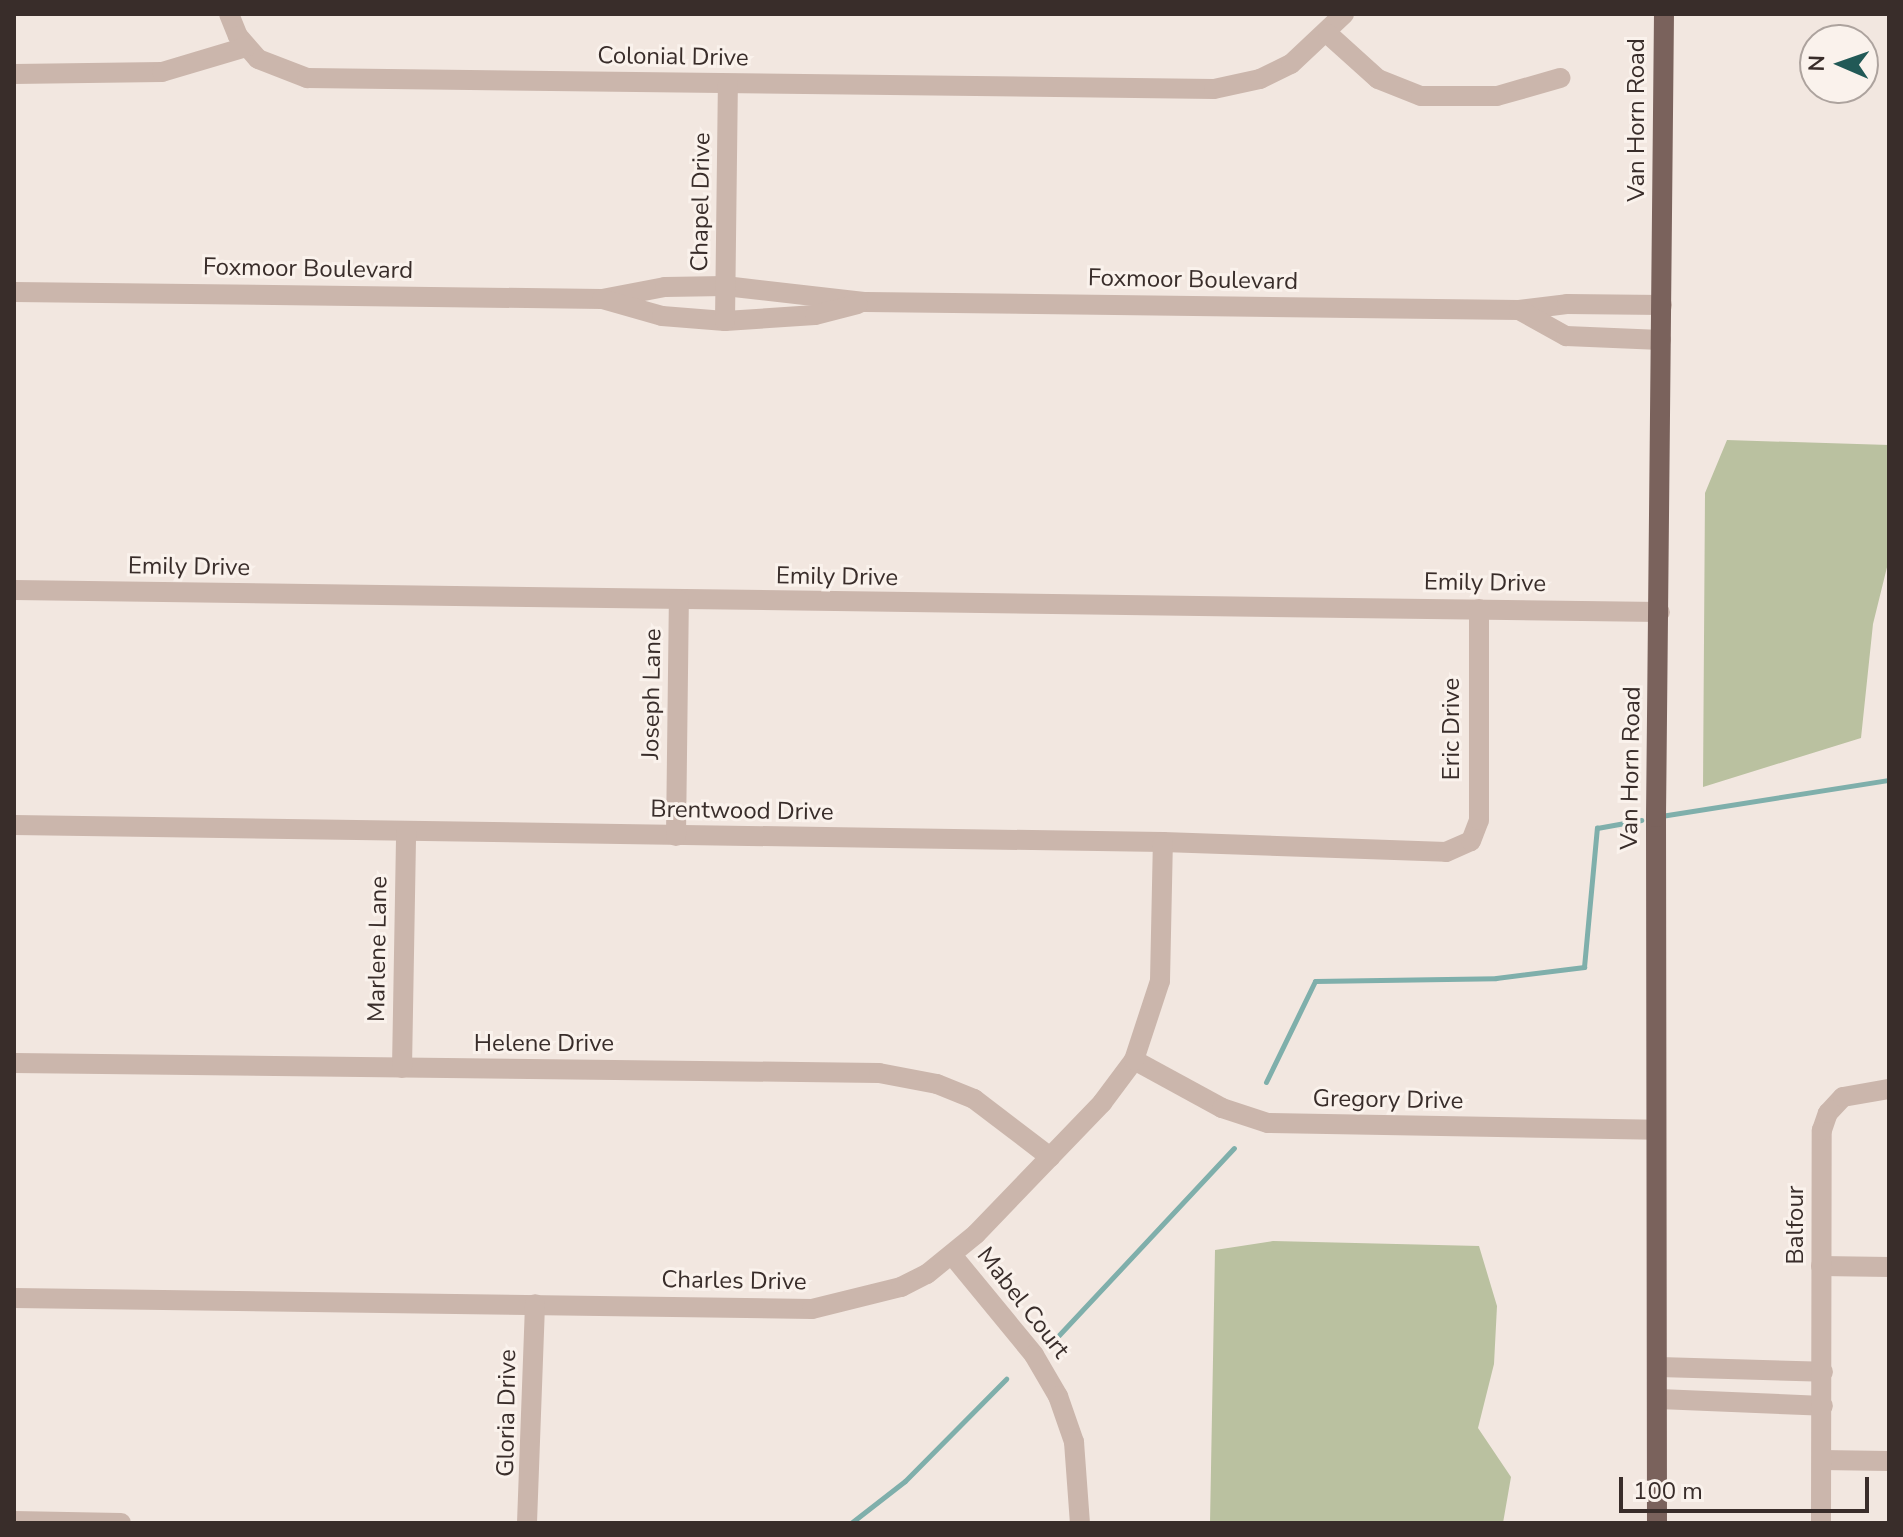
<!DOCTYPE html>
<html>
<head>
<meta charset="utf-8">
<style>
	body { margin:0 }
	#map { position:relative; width:1903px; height:1537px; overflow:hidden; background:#f2e7e0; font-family:"Nunito Sans",sans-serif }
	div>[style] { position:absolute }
	.green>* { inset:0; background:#bac1a0 }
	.stream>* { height:5px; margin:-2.5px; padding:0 2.5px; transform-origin:2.5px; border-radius:2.5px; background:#7fafab }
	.minor>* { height:20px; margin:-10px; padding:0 10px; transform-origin:10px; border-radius:10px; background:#cbb6ac }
	.major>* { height:20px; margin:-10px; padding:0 10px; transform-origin:10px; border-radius:10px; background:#7a625c }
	span { translate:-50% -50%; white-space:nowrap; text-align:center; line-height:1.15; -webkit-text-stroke:6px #faf2ec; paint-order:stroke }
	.street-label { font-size:24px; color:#392d2a }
	.frame { position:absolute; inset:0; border:16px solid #392d2a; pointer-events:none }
	.north { position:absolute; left:1799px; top:24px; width:80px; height:80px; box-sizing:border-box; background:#faf2ec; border:2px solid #ada39e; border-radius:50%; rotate:272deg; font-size:22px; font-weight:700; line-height:32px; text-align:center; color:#392d2a }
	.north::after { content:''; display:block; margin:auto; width:28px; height:36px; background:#215956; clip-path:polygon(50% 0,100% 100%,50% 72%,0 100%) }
	.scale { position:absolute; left:1619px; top:1477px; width:250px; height:36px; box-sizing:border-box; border:4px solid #392d2a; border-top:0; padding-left:10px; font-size:24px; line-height:28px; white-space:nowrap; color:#392d2a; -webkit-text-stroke:6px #faf2ec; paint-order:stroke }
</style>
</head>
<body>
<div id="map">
	<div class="green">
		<i style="clip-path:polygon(1727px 440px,1889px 445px,1889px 559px,1873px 624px,1861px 738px,1703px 787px,1705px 493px)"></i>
		<i style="clip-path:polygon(1273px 1241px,1479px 1246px,1497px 1306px,1494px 1364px,1478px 1428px,1511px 1477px,1503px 1523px,1210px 1523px,1215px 1250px)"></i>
	</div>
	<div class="stream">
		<i style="left:1661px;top:816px;width:231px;rotate:-9deg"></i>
		<i style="left:1266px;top:1082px;width:112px;rotate:-64.1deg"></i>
		<i style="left:1315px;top:981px;width:181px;rotate:-0.9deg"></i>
		<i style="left:1496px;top:978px;width:89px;rotate:-7.1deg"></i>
		<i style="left:1584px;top:967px;width:140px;rotate:-84.7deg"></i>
		<i style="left:1597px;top:828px;width:45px;rotate:-10.3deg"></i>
		<i style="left:1059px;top:1335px;width:256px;rotate:-46.9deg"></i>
		<i style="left:851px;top:1523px;width:68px;rotate:-37.9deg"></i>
		<i style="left:905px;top:1481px;width:144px;rotate:-45.3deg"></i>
	</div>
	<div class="minor">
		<i style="left:229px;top:14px;width:24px;rotate:68deg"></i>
		<i style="left:238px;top:36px;width:30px;rotate:49deg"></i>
		<i style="left:258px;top:59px;width:53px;rotate:21.2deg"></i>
		<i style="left:307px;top:78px;width:907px;rotate:0.69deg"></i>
		<i style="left:1214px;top:89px;width:47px;rotate:-12.3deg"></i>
		<i style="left:1260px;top:79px;width:34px;rotate:-26deg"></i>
		<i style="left:1291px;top:64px;width:73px;rotate:-43.3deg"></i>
		<i style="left:1328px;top:34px;width:67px;rotate:42deg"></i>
		<i style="left:1378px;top:79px;width:46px;rotate:21.6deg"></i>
		<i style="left:1421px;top:96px;width:76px"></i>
		<i style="left:1497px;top:96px;width:66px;rotate:-15.9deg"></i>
		<i style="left:14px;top:74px;width:148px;rotate:-0.8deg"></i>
		<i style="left:162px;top:72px;width:88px;rotate:-16.6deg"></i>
		<i style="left:14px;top:292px;width:588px;rotate:0.68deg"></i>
		<i style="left:602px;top:299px;width:64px;rotate:-10.8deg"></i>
		<i style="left:665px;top:287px;width:60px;rotate:-1deg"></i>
		<i style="left:725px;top:286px;width:142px;rotate:6.5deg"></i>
		<i style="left:866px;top:302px;width:653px;rotate:0.7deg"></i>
		<i style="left:1519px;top:310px;width:48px;rotate:-7.1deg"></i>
		<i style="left:1567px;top:304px;width:95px;rotate:0.6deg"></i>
		<i style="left:602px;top:299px;width:62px;rotate:15.8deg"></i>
		<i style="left:662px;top:316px;width:63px;rotate:4.5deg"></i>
		<i style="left:725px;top:321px;width:90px;rotate:-3.8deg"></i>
		<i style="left:815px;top:315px;width:44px;rotate:-14.3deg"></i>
		<i style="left:1519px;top:310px;width:54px;rotate:29deg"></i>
		<i style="left:1566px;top:336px;width:95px;rotate:2.4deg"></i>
		<i style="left:725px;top:321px;width:237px;rotate:-89.3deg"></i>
		<i style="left:14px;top:590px;width:1646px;rotate:0.77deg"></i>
		<i style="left:14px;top:825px;width:1149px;rotate:0.85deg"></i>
		<i style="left:1163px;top:842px;width:283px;rotate:2deg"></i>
		<i style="left:1446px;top:852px;width:27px;rotate:-24deg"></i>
		<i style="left:1471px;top:841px;width:22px;rotate:-69deg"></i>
		<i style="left:1479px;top:820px;width:211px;rotate:-90deg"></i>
		<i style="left:676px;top:836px;width:236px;rotate:-89.3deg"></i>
		<i style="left:1134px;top:1060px;width:100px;rotate:28.6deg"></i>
		<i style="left:1222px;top:1108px;width:48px;rotate:18.1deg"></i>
		<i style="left:1268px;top:1123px;width:388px;rotate:1deg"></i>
		<i style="left:14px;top:1063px;width:865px;rotate:0.66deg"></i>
		<i style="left:879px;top:1073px;width:59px;rotate:10.7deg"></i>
		<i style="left:937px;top:1084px;width:40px;rotate:22deg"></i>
		<i style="left:974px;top:1099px;width:96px;rotate:37.3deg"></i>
		<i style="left:402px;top:1068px;width:237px;rotate:-89deg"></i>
		<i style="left:952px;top:1255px;width:129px;rotate:50.6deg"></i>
		<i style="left:1034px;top:1355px;width:48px;rotate:59.7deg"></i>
		<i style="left:1058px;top:1396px;width:49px;rotate:70.8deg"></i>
		<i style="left:1074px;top:1442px;width:81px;rotate:85.8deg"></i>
		<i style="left:1821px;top:1266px;width:68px;rotate:0.8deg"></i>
		<i style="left:14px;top:1298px;width:798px;rotate:0.79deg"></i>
		<i style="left:812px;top:1309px;width:92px;rotate:-13.9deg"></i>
		<i style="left:901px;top:1287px;width:29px;rotate:-27deg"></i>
		<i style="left:927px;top:1274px;width:63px;rotate:-39.2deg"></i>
		<i style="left:976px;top:1234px;width:182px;rotate:-46.1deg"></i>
		<i style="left:1102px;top:1103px;width:54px;rotate:-53.3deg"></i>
		<i style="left:1134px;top:1060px;width:83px;rotate:-71.8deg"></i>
		<i style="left:1160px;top:981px;width:139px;rotate:-88.8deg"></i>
		<i style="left:1659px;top:1367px;width:164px;rotate:1.7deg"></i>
		<i style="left:1659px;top:1399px;width:164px;rotate:2.4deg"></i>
		<i style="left:1822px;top:1460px;width:67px;rotate:0.9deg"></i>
		<i style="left:14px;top:1521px;width:107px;rotate:1.1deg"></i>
		<i style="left:527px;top:1523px;width:219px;rotate:-87.9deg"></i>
		<i style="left:1821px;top:1523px;width:393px;rotate:-89.9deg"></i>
		<i style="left:1822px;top:1130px;width:18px;rotate:-71deg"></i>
		<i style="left:1828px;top:1113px;width:22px;rotate:-47deg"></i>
		<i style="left:1843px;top:1097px;width:47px;rotate:-9.9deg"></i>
	</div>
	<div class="major">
		<i style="left:1657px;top:1523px;width:706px;rotate:-90.08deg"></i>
		<i style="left:1656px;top:817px;width:803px;rotate:-89.43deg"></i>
	</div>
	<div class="street-label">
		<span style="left:673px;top:57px;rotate:1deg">Colonial Drive</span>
		<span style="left:1637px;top:120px;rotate:-90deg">Van Horn Road</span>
		<span style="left:701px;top:202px;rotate:-89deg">Chapel Drive</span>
		<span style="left:308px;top:269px;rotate:1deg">Foxmoor Boulevard</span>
		<span style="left:1193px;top:280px;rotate:1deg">Foxmoor Boulevard</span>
		<span style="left:189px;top:567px;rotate:1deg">Emily Drive</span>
		<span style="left:837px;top:577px;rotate:1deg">Emily Drive</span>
		<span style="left:1485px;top:583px;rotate:1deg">Emily Drive</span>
		<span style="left:652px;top:694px;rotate:-89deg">Joseph Lane</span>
		<span style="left:1452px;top:729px;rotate:-90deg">Eric Drive</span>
		<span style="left:1631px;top:768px;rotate:-89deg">Van Horn Road</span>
		<span style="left:742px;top:811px;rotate:1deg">Brentwood Drive</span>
		<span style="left:378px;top:949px;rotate:-89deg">Marlene Lane</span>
		<span style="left:544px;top:1044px">Helene Drive</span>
		<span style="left:1388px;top:1100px;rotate:1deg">Gregory Drive</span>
		<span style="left:1796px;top:1225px;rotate:-90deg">Balfour</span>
		<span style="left:734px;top:1281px;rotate:1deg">Charles Drive</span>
		<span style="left:1023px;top:1303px;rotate:52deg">Mabel Court</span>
		<span style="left:507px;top:1413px;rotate:-89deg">Gloria Drive</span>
	</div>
	<div class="frame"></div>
	<div class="north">N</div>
	<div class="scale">100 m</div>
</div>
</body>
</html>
